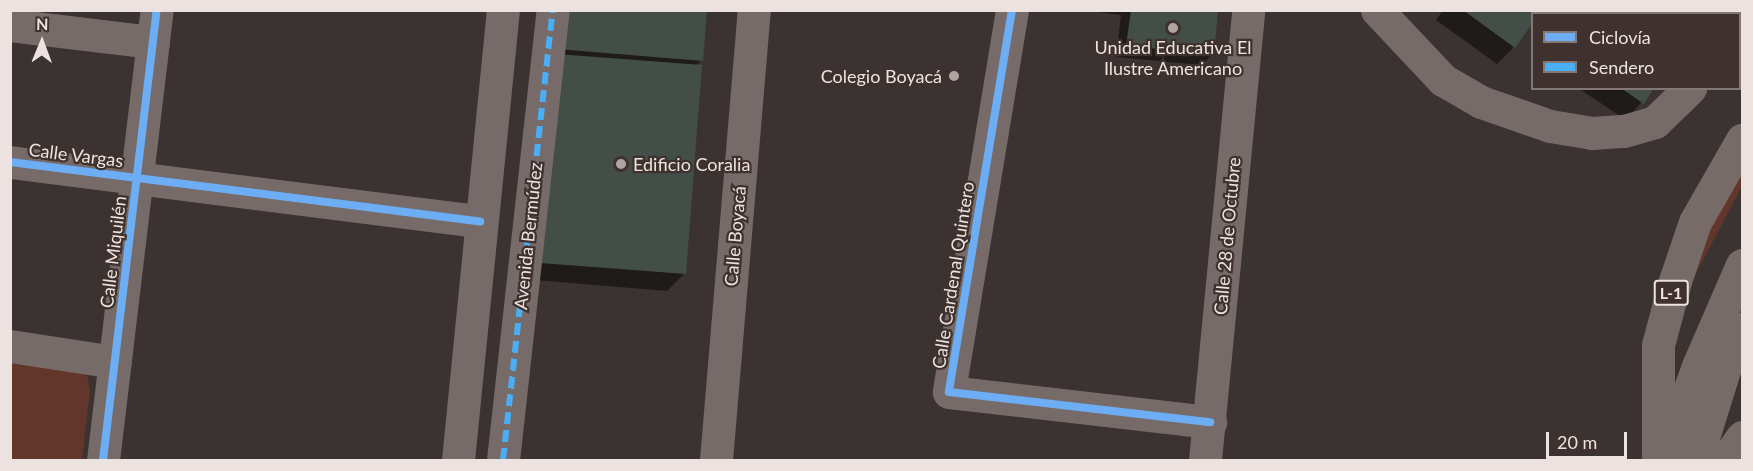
<!DOCTYPE html>
<html>
<head>
<meta charset="utf-8">
<style>
	body { margin:0 }
	#map { position:relative; width:1753px; height:471px; overflow:hidden; background:#3b3331; font-family:Lato,sans-serif }
	div>[style] { position:absolute }
	.green>* { inset:0; background:#63362c }
	.shadow>* { inset:0; background:#0007 }
	.building>* { inset:0; background:#444e48 }
	.minor>* { height:33px; margin:-16.5px; padding:0 16.5px; transform-origin:16.5px; border-radius:16.5px; background:#766b68 }
	.major>* { height:33px; margin:-16.5px; padding:0 16.5px; transform-origin:16.5px; border-radius:16.5px; background:#776b68 }
	.quiet>* { height:6px; margin-top:-3px; transform-origin:0; background:repeating-linear-gradient(90deg,#49aef6 0 12px,transparent 0 18px) }
	.cycleway>* { height:8px; margin:-4px; padding:0 4px; transform-origin:4px; border-radius:4px; background:#6dadf4 }
	.dots>* { width:16px; height:16px; translate:-50% -50%; box-sizing:border-box; border:3px solid #3f312d; border-radius:50% }
	span { translate:-50% -50%; white-space:nowrap; text-align:center; line-height:1.15; -webkit-text-stroke:4.5px #3f312d; paint-order:stroke }
	.shield-label span { padding:2px 4px; background:#3f312d; border:2px solid; border-radius:4px; -webkit-text-stroke-width:0 }
	.shield-label { font-size:16px; color:#ece3e0; font-weight:700 }
	.poi-label { font-size:18px; color:#ece3e0 }
	.right { translate:-100% -50%; text-align:right }
	.left { translate:0 -50%; text-align:left }
	.street-label { font-size:18px; color:#ece3e0 }
	.frame { position:absolute; inset:0; border:12px solid #ece3e0; pointer-events:none }
	.legend { position:absolute; left:1531px; top:12px; width:210px; height:78px; box-sizing:border-box; background:#3f312d; border:2px solid #847875; margin:0; padding:8px 10px; list-style:none; font-size:18px; color:#ece3e0 }
	.legend li { display:flex; align-items:center; gap:12px; height:30px }
	.legend b { width:30px; border:2px solid #847875 }
	.north { position:absolute; left:12px; top:12px; width:60px; height:60px; -webkit-text-stroke:4px #3f312d; paint-order:stroke; rotate:1deg; font-size:16px; font-weight:700; line-height:24px; text-align:center; color:#ece3e0 }
	.north::after { content:''; display:block; margin:auto; width:21px; height:27px; background:#ece3e0; clip-path:polygon(50% 0,100% 100%,50% 72%,0 100%) }
	.scale { position:absolute; left:1546px; top:432px; width:81px; height:27px; box-sizing:border-box; border:3px solid #ece3e0; border-top:0; padding-left:8px; font-size:18px; line-height:21px; white-space:nowrap; color:#ece3e0; -webkit-text-stroke:4px #3f312d; paint-order:stroke }
</style>
</head>
<body>
<div id="map">
	<div class="green">
		<i style="clip-path:polygon(1742px 159px,1742px 186px,1671px 321px,1689px 250px)"></i>
		<i style="clip-path:polygon(11px 358px,81px 368px,88px 378px,90px 391px,82px 460px,11px 460px)"></i>
	</div>
	<div class="shadow">
		<i style="clip-path:polygon(545px 10px,702px 60px,695px 66px,684px 274px,667px 291px,523px 279px)"></i>
		<i style="clip-path:polygon(1082px 10px,1217px 10px,1213px 54px,1201px 65px,1116px 57px,1121px 15px)"></i>
		<i style="clip-path:polygon(1443px 10px,1540px 10px,1532px 14px,1532px 21px,1514px 47px,1497px 64px,1436px 20px)"></i>
		<i style="clip-path:polygon(1578px 88px,1653px 88px,1626px 120px)"></i>
	</div>
	<div class="building">
		<i style="clip-path:polygon(560px 10px,707px 10px,703px 61px,557px 49px)"></i>
		<i style="clip-path:polygon(1131px 10px,1218px 10px,1214px 54px,1126px 46px)"></i>
		<i style="clip-path:polygon(1463px 10px,1542px 10px,1540px 14px,1532px 14px,1532px 24px,1515px 48px)"></i>
		<i style="clip-path:polygon(1626px 10px,1673px 10px,1678px 14px,1624px 14px)"></i>
		<i style="clip-path:polygon(557px 54px,702px 65px,686px 274px,540px 263px)"></i>
		<i style="clip-path:polygon(1621px 88px,1654px 88px,1644px 104px)"></i>
	</div>
	<div class="minor">
		<i style="left:1012px;top:10px;width:387px;rotate:99.4deg"></i>
		<i style="left:949px;top:392px;width:263px;rotate:6.6deg"></i>
		<i style="left:1377px;top:10px;width:96px;rotate:46.7deg"></i>
		<i style="left:1443px;top:80px;width:44px;rotate:30.1deg"></i>
		<i style="left:1481px;top:102px;width:73px;rotate:19.2deg"></i>
		<i style="left:1550px;top:126px;width:43px;rotate:9.5deg"></i>
		<i style="left:1592px;top:133px;width:32px;rotate:-4deg"></i>
		<i style="left:1624px;top:131px;width:32px;rotate:-16deg"></i>
		<i style="left:1655px;top:122px;width:49px;rotate:-44.2deg"></i>
		<i style="left:1740px;top:15px;width:5px;rotate:-68deg"></i>
		<i style="left:10px;top:25px;width:144px;rotate:6.8deg"></i>
		<i style="left:10px;top:162px;width:474px;rotate:7.2deg"></i>
		<i style="left:10px;top:346px;width:106px;rotate:8.7deg"></i>
		<i style="left:103px;top:460px;width:453px;rotate:-83.2deg"></i>
		<i style="left:458px;top:460px;width:452px;rotate:-84.3deg"></i>
		<i style="left:503px;top:460px;width:453px;rotate:-83.7deg"></i>
		<i style="left:716px;top:460px;width:452px;rotate:-85.2deg"></i>
		<i style="left:1205px;top:460px;width:452px;rotate:-84.5deg"></i>
	</div>
	<div class="major">
		<i style="left:1666px;top:455px;width:95px;rotate:-70.2deg"></i>
		<i style="left:1698px;top:366px;width:110px;rotate:-66.5deg"></i>
		<i style="left:1658px;top:460px;width:115px;rotate:-90deg"></i>
		<i style="left:1658px;top:345px;width:66px;rotate:-75.1deg"></i>
		<i style="left:1675px;top:281px;width:62px;rotate:-71.3deg"></i>
		<i style="left:1695px;top:222px;width:95px;rotate:-60.2deg"></i>
		<i style="left:1696px;top:460px;width:97px;rotate:-72.7deg"></i>
		<i style="left:1725px;top:367px;width:42px;rotate:-65.9deg"></i>
		<i style="left:1726px;top:460px;width:28px;rotate:-55deg"></i>
	</div>
	<div class="quiet">
		<i style="left:503px;top:460px;width:453px;rotate:-83.7deg"></i>
	</div>
	<div class="cycleway">
		<i style="left:1012px;top:10px;width:387px;rotate:99.4deg"></i>
		<i style="left:949px;top:392px;width:263px;rotate:6.6deg"></i>
		<i style="left:10px;top:162px;width:474px;rotate:7.2deg"></i>
		<i style="left:103px;top:460px;width:453px;rotate:-83.2deg"></i>
	</div>
	<div class="dots">
		<i style="left:1173px;top:28px;background:#aea5a3"></i>
		<i style="left:954px;top:76px;background:#aea5a3"></i>
		<i style="left:621px;top:164px;background:#aea5a3"></i>
	</div>
	<div class="shield-label">
		<span style="left:1671px;top:293px">L-1</span>
	</div>
	<div class="poi-label">
		<span style="left:1173px;top:58px">Unidad Educativa El<br>Ilustre Americano</span>
		<span class="right" style="left:942px;top:76px">Colegio Boyacá</span>
		<span class="left" style="left:633px;top:164px">Edificio Coralia</span>
	</div>
	<div class="street-label">
		<span style="left:76px;top:155px;rotate:7deg">Calle Vargas</span>
		<span style="left:528px;top:236px;rotate:-84deg">Avenida Bermúdez</span>
		<span style="left:735px;top:236px;rotate:-85deg">Calle Boyacá</span>
		<span style="left:1227px;top:236px;rotate:-85deg">Calle 28 de Octubre</span>
		<span style="left:113px;top:252px;rotate:-83deg">Calle Miquilén</span>
		<span style="left:953px;top:275px;rotate:-81deg">Calle Cardenal Quintero</span>
	</div>
	<div class="frame"></div>
	<ul class="legend">
	<li><b style="height:8px;background:#6dadf4"></b>Ciclovía</li>
	<li><b style="height:8px;background:#49aef6"></b>Sendero</li>
	</ul>
	<div class="north">N</div>
	<div class="scale">20 m</div>
</div>
</body>
</html>
